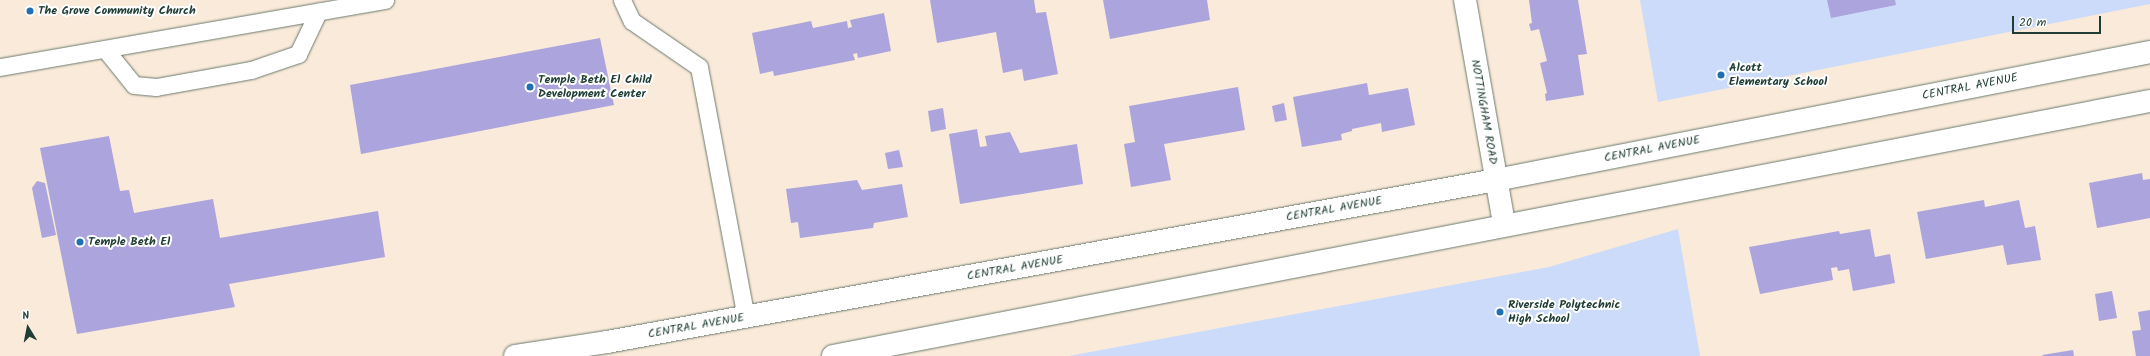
<!DOCTYPE html>
<html>
<head>
<meta charset="utf-8">
<style>
	body { margin:0 }
	#map { position:relative; width:2150px; height:356px; overflow:hidden; background:#f9ead9; font-family:Kalam,sans-serif }
	div>[style] { position:absolute }
	.built>* { inset:0; background:#ccdbfa }
	.building>* { inset:0; background:#aca4dc }
	.roads { filter:drop-shadow(0 0 1px #6b7a6e) drop-shadow(0 0 1px #6b7a6e) }
	.lane>* { height:17px; margin:-8.5px; padding:0 8.5px; transform-origin:8.5px; border-radius:8.5px; background:#fff }
	.street>* { height:22px; margin:-11px; padding:0 11px; transform-origin:11px; border-radius:11px; background:#fff }
	.primary>* { height:22px; margin:-11px; padding:0 11px; transform-origin:11px; border-radius:11px; background:#fff }
	.dots>* { width:11px; height:11px; translate:-50% -50%; box-sizing:border-box; border:2px solid #fff; border-radius:50% }
	span { translate:-50% -50%; white-space:nowrap; text-align:center; line-height:1.15; -webkit-text-stroke:4px #fff; paint-order:stroke }
	.poi-label { font-size:12px; color:#1f3d34; font-weight:700 }
	.left { translate:0 -50%; text-align:left }
	.street-label { font-size:12px; color:#1f3d34 }
	.north { position:absolute; left:8px; top:308px; width:40px; height:40px; -webkit-text-stroke:3px #fff; paint-order:stroke; rotate:350deg; font-size:11px; font-weight:700; line-height:16px; text-align:center; color:#1f3d34 }
	.north::after { content:''; display:block; margin:auto; width:14px; height:18px; background:#1f3d34; clip-path:polygon(50% 0,100% 100%,50% 72%,0 100%) }
	.scale { position:absolute; left:2012px; top:16px; width:89px; height:18px; box-sizing:border-box; border:2px solid #1f3d34; border-top:0; padding-left:5px; font-size:12px; line-height:14px; white-space:nowrap; color:#1f3d34; -webkit-text-stroke:3px #fff; paint-order:stroke }
</style>
</head>
<body>
<div id="map">
	<div class="built">
		<i style="clip-path:polygon(1640px 0,2150px 0,2150px 4px,1658px 102px)"></i>
		<i style="clip-path:polygon(1678px 229px,1700px 356px,1069px 356px,1549px 267px)"></i>
	</div>
	<div class="building">
		<i style="clip-path:polygon(930px 0,1034px 0,1036px 13px,1046px 12px,1058px 74px,1024px 81px,1022px 69px,1003px 73px,996px 32px,937px 43px)"></i>
		<i style="clip-path:polygon(1103px 0,1207px 0,1210px 20px,1110px 39px)"></i>
		<i style="clip-path:polygon(1529px 0,1578px 0,1587px 54px,1578px 55px,1584px 95px,1546px 101px,1545px 94px,1547px 93px,1540px 63px,1547px 61px,1539px 29px,1531px 31px,1529px 24px,1532px 23px)"></i>
		<i style="clip-path:polygon(1827px 0,1895px 0,1896px 5px,1831px 18px)"></i>
		<i style="clip-path:polygon(884px 13px,891px 51px,858px 58px,857px 53px,853px 54px,855px 60px,774px 76px,773px 71px,760px 74px,752px 33px,811px 21px,813px 28px,847px 21px,848px 28px,852px 27px,850px 20px)"></i>
		<i style="clip-path:polygon(600px 38px,614px 105px,361px 154px,350px 85px)"></i>
		<i style="clip-path:polygon(1367px 83px,1369px 95px,1408px 88px,1415px 125px,1382px 132px,1381px 123px,1352px 129px,1352px 131px,1341px 134px,1342px 140px,1302px 147px,1293px 97px)"></i>
		<i style="clip-path:polygon(1238px 87px,1245px 130px,1164px 144px,1171px 180px,1131px 187px,1124px 144px,1135px 142px,1129px 106px)"></i>
		<i style="clip-path:polygon(1284px 103px,1287px 120px,1275px 122px,1272px 106px)"></i>
		<i style="clip-path:polygon(943px 108px,946px 129px,931px 132px,928px 111px)"></i>
		<i style="clip-path:polygon(977px 129px,980px 147px,987px 146px,985px 136px,1010px 132px,1020px 153px,1077px 144px,1083px 184px,960px 204px,949px 134px)"></i>
		<i style="clip-path:polygon(109px 136px,120px 191px,129px 190px,134px 213px,213px 199px,220px 238px,378px 211px,385px 257px,229px 284px,235px 307px,77px 334px,40px 148px)"></i>
		<i style="clip-path:polygon(899px 150px,903px 167px,888px 169px,885px 153px)"></i>
		<i style="clip-path:polygon(2142px 173px,2143px 180px,2150px 179px,2150px 218px,2097px 228px,2089px 183px)"></i>
		<i style="clip-path:polygon(857px 180px,862px 190px,902px 184px,908px 217px,874px 223px,873px 228px,800px 238px,798px 222px,791px 223px,786px 189px)"></i>
		<i style="clip-path:polygon(37px 181px,45px 183px,56px 235px,42px 238px,32px 188px)"></i>
		<i style="clip-path:polygon(1984px 200px,1985px 207px,2019px 200px,2025px 228px,2035px 226px,2041px 260px,2007px 265px,2003px 245px,1926px 259px,1917px 212px)"></i>
		<i style="clip-path:polygon(1870px 229px,1875px 257px,1890px 254px,1895px 283px,1853px 291px,1849px 269px,1838px 271px,1837px 267px,1831px 268px,1833px 280px,1760px 294px,1749px 247px,1839px 231px,1840px 234px)"></i>
		<i style="clip-path:polygon(2112px 291px,2117px 318px,2099px 321px,2095px 294px)"></i>
		<i style="clip-path:polygon(2150px 310px,2150px 356px,2136px 356px,2132px 331px,2141px 330px,2138px 312px)"></i>
		<i style="clip-path:polygon(2073px 350px,2074px 356px,2043px 356px,2042px 355px)"></i>
	</div>
	<div class="roads">
		<div class="lane">
			<i style="left:622px;top:0;width:23px;rotate:65deg"></i>
			<i style="left:632px;top:21px;width:81px;rotate:34.5deg"></i>
			<i style="left:699px;top:67px;width:254px;rotate:79.4deg"></i>
			<i style="left:105px;top:49px;width:46px;rotate:51.1deg"></i>
			<i style="left:134px;top:85px;width:22px;rotate:5deg"></i>
			<i style="left:156px;top:87px;width:97px;rotate:-10.1deg"></i>
			<i style="left:251px;top:70px;width:50px;rotate:-18.8deg"></i>
			<i style="left:298px;top:54px;width:47px;rotate:-64.5deg"></i>
			<i style="left:0;top:67px;width:391px;rotate:-9.9deg"></i>
		</div>
		<div class="street">
			<i style="left:1465px;top:0;width:227px;rotate:80.1deg"></i>
		</div>
		<div class="primary">
			<i style="left:515px;top:356px;width:93px;rotate:-8.7deg"></i>
			<i style="left:607px;top:342px;width:904px;rotate:-10.33deg"></i>
			<i style="left:1496px;top:180px;width:666px;rotate:-11.07deg"></i>
			<i style="left:833px;top:356px;width:1341px;rotate:-10.96deg"></i>
		</div>
	</div>
	<div class="dots">
		<i style="left:30px;top:11px;background:#1f6fb2"></i>
		<i style="left:1721px;top:75px;background:#1f6fb2"></i>
		<i style="left:530px;top:87px;background:#1f6fb2"></i>
		<i style="left:80px;top:242px;background:#1f6fb2"></i>
		<i style="left:1500px;top:312px;background:#1f6fb2"></i>
	</div>
	<div class="poi-label">
		<span class="left" style="left:38px;top:11px">The Grove Community Church</span>
		<span class="left" style="left:1729px;top:75px">Alcott<br>Elementary School</span>
		<span class="left" style="left:538px;top:87px">Temple Beth El Child<br>Development Center</span>
		<span class="left" style="left:88px;top:242px">Temple Beth El</span>
		<span class="left" style="left:1508px;top:312px">Riverside Polytechnic<br>High School</span>
	</div>
	<div class="street-label">
		<span style="left:1970px;top:87px;rotate:-11deg">CENTRAL AVENUE</span>
		<span style="left:1484px;top:112px;rotate:80deg">NOTTINGHAM ROAD</span>
		<span style="left:1652px;top:149px;rotate:-11deg">CENTRAL AVENUE</span>
		<span style="left:1334px;top:209px;rotate:-10deg">CENTRAL AVENUE</span>
		<span style="left:1015px;top:268px;rotate:-10deg">CENTRAL AVENUE</span>
		<span style="left:696px;top:326px;rotate:-10deg">CENTRAL AVENUE</span>
	</div>
	<div class="north">N</div>
	<div class="scale">20 m</div>
</div>
</body>
</html>
